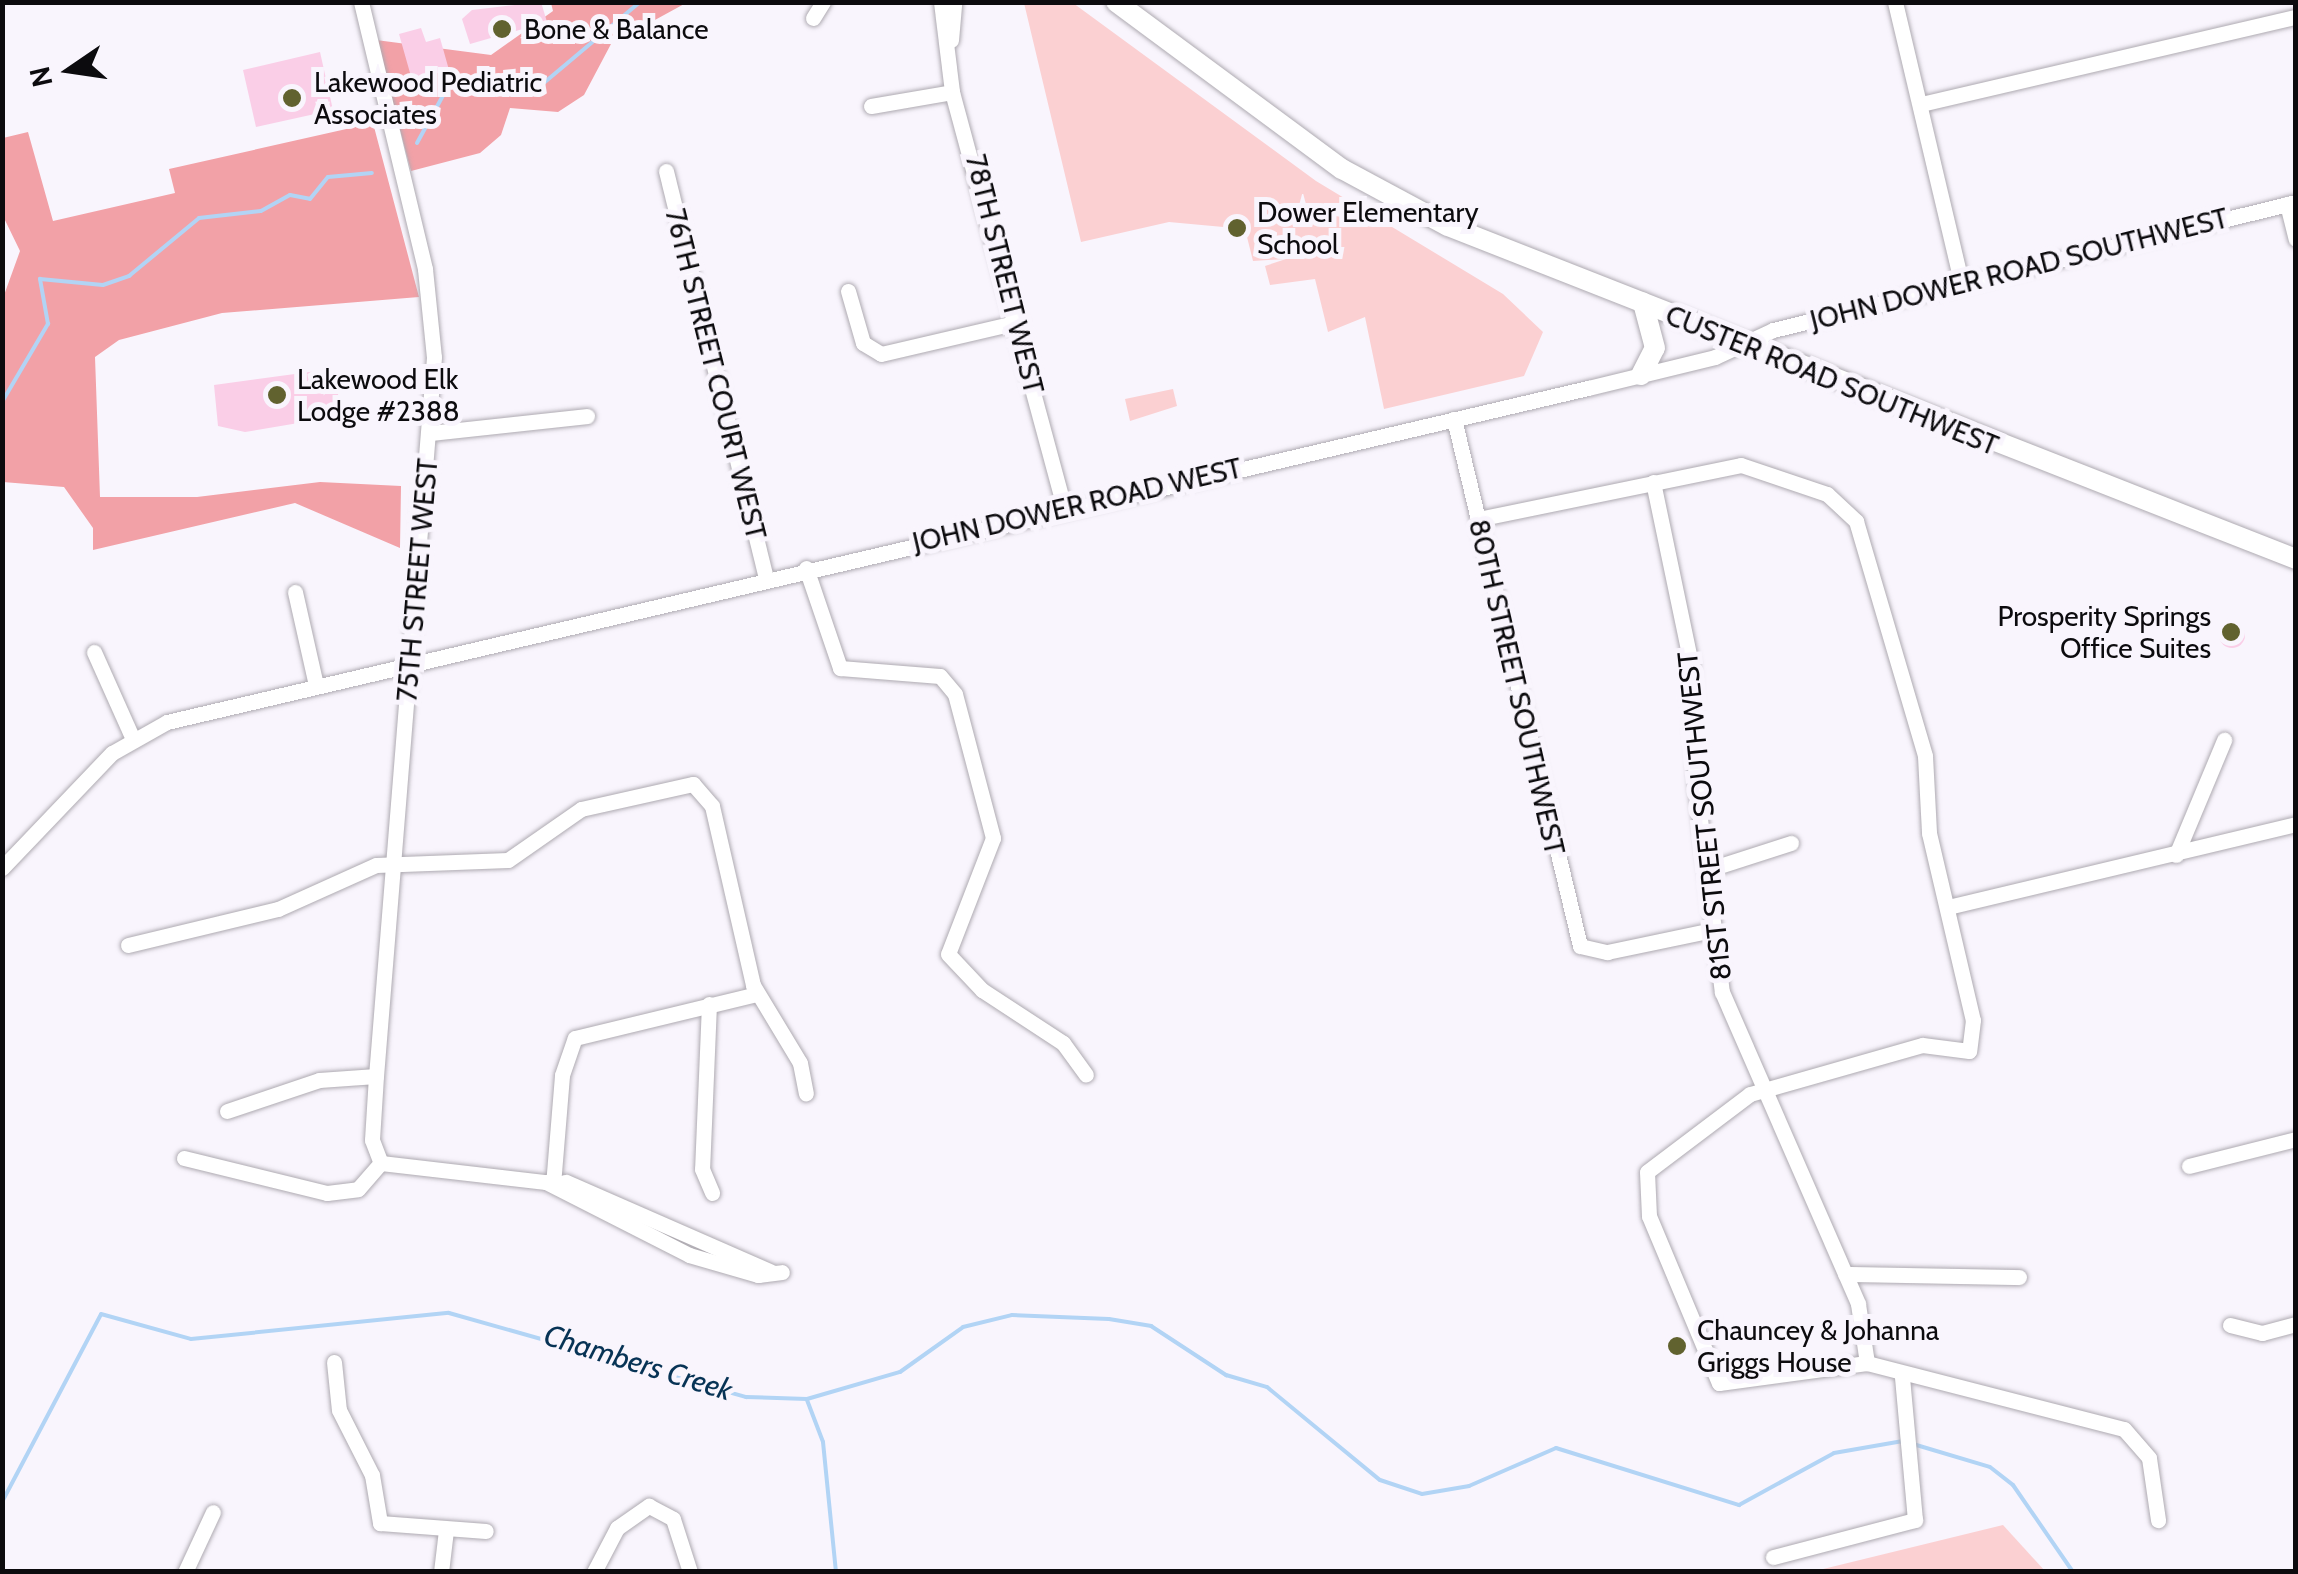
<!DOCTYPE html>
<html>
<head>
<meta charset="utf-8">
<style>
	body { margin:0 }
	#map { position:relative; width:2298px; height:1574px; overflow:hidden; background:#f9f5fd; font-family:Cabin,sans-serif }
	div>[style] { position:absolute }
	.green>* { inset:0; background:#fbd0d2 }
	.forest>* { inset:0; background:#f2a1a7 }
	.stream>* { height:4px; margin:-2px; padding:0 2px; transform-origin:2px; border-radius:2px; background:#b2d4f5 }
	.building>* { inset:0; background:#facee7 }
	.round { border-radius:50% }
	.roads { filter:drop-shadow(0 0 2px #aeaab1) drop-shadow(0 0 2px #aeaab1) }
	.minor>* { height:15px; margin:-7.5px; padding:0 7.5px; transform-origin:7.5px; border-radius:7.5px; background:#fff }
	.major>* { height:20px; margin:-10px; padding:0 10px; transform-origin:10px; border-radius:10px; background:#fff }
	.dots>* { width:28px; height:28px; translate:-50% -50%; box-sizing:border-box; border:5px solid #f9f5fd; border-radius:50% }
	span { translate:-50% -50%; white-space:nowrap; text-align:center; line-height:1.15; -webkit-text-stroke:10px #f9f5fd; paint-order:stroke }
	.poi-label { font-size:28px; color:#0c0b0e }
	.left { translate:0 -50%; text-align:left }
	.right { translate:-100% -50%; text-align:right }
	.street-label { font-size:28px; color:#0c0b0e }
	.water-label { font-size:30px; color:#073355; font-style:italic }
	.frame { position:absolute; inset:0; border:5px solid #0c0b0e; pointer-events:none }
	.north { position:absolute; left:20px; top:20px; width:100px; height:100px; -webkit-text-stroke:8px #f9f5fd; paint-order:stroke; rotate:257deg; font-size:28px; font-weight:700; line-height:40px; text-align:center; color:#0c0b0e }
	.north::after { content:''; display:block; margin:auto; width:35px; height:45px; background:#0c0b0e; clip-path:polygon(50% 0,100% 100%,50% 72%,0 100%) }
</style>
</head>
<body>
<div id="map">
	<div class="green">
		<i style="clip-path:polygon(1024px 3px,1073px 3px,1316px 181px,1503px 294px,1543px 332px,1524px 376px,1384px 409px,1365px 317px,1328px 332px,1315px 279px,1270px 285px,1265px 266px,1286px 259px,1253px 261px,1245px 229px,1169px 222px,1081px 242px)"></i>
		<i style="clip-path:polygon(1173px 389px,1177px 406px,1130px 421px,1125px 399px)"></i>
		<i style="clip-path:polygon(2003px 1525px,2045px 1571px,1815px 1571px)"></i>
	</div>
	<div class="forest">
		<i style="clip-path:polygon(551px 3px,686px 3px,611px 44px,584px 95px,558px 112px,510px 108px,501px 135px,480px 153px,411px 171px,376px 40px,491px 55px,553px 11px)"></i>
		<i style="clip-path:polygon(373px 123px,419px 297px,222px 313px,119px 340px,95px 357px,100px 497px,197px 497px,320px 482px,401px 486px,400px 548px,295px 503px,93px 550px,93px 528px,64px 487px,3px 482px,3px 298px,20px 251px,3px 216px,3px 138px,28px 132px,53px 221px,175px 193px,169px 169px)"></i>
	</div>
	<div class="stream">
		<i style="left:417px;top:143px;width:73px;rotate:-61.3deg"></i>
		<i style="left:452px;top:79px;width:87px;rotate:5.3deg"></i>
		<i style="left:539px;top:87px;width:132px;rotate:-40.1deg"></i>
		<i style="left:2px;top:402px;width:91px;rotate:-59.5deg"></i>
		<i style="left:48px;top:324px;width:46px;rotate:-100.1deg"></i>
		<i style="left:40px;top:279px;width:63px;rotate:5.4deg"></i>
		<i style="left:103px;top:285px;width:28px;rotate:-19deg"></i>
		<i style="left:129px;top:276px;width:91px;rotate:-39.6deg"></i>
		<i style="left:199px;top:218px;width:62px;rotate:-6.4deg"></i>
		<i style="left:261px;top:211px;width:33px;rotate:-29deg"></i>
		<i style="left:290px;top:195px;width:20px;rotate:11deg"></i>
		<i style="left:310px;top:199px;width:28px;rotate:-51deg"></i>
		<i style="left:328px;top:177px;width:44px;rotate:-5.2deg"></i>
		<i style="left:807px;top:1400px;width:45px;rotate:69.1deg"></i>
		<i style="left:823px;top:1442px;width:131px;rotate:84.3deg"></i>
		<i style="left:1913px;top:1444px;width:80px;rotate:16.6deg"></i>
		<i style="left:1990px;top:1467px;width:29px;rotate:38deg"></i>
		<i style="left:2013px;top:1485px;width:106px;rotate:55.4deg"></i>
		<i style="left:2px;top:1502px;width:212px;rotate:-62.2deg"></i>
		<i style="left:101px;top:1314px;width:93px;rotate:15.5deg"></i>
		<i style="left:191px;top:1339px;width:259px;rotate:-5.8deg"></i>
		<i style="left:449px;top:1313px;width:309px;rotate:15.8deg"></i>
		<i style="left:746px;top:1397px;width:61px;rotate:1.9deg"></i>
		<i style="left:807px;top:1399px;width:97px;rotate:-16.2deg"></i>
		<i style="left:900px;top:1372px;width:77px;rotate:-35.5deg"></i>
		<i style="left:963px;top:1327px;width:50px;rotate:-13.8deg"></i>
		<i style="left:1012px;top:1315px;width:97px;rotate:2.4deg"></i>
		<i style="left:1109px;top:1319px;width:43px;rotate:9.5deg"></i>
		<i style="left:1151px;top:1326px;width:90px;rotate:33.2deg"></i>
		<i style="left:1226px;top:1375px;width:43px;rotate:16.3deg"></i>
		<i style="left:1267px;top:1387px;width:146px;rotate:39.5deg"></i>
		<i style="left:1380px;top:1480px;width:44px;rotate:18.4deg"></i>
		<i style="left:1422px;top:1494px;width:48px;rotate:-9.7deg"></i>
		<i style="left:1469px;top:1486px;width:95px;rotate:-23.6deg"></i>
		<i style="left:1556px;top:1448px;width:192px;rotate:17.3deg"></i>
		<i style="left:1739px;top:1505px;width:108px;rotate:-28.7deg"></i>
		<i style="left:1834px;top:1453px;width:70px;rotate:-9.9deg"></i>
	</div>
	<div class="building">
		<i style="clip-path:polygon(541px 2px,547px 22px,470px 44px,462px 19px,472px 10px)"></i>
		<i style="clip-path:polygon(421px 28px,426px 42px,440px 38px,449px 70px,412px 80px,399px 34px)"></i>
		<i style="clip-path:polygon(320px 52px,333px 110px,256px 127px,243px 70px)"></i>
		<i style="clip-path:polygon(317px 371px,318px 382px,337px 380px,339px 406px,322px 407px,322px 419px,245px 432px,218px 426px,214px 385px)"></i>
		<i class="round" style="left:2219px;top:622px;width:26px;height:26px"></i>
	</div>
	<div class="roads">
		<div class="minor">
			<i style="left:361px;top:2px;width:275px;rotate:76.5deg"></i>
			<i style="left:425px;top:269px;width:88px;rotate:84.2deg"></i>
			<i style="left:434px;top:357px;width:721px;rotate:94.61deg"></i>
			<i style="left:376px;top:1076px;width:64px;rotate:93.6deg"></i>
			<i style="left:372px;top:1140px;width:25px;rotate:69deg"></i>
			<i style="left:941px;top:2px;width:91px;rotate:83deg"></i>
			<i style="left:952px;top:92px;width:430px;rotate:74.9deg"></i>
			<i style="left:1895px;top:2px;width:288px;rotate:76.7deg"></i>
			<i style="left:813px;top:18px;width:19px;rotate:-58deg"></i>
			<i style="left:951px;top:40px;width:38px;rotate:-85deg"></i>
			<i style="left:1921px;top:104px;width:385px;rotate:-13.1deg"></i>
			<i style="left:871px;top:106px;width:82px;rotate:-9.8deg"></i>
			<i style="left:666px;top:171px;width:419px;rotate:76.2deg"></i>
			<i style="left:2287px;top:204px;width:36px;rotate:76deg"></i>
			<i style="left:848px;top:291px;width:54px;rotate:73.9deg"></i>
			<i style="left:863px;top:343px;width:21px;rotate:31deg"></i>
			<i style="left:881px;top:354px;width:141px;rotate:-13.1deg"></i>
			<i style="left:1454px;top:419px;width:542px;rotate:76.55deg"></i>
			<i style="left:1580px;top:946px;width:28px;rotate:13deg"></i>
			<i style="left:1607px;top:952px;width:107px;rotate:-11.8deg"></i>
			<i style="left:431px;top:433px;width:157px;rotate:-6.2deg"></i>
			<i style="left:1653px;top:482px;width:186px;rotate:78.2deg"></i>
			<i style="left:1691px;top:664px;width:123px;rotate:87.7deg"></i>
			<i style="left:1696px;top:787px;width:207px;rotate:82.8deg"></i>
			<i style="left:1722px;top:992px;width:340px;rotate:66.4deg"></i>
			<i style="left:1858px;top:1304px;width:60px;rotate:81.3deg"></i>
			<i style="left:1478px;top:519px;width:268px;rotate:-11.6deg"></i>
			<i style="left:1741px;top:465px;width:91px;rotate:18.6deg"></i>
			<i style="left:1827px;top:494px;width:40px;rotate:43deg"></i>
			<i style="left:1856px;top:521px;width:245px;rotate:73.6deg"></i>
			<i style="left:1925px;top:756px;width:77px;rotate:87deg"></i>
			<i style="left:1929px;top:833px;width:192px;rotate:76.8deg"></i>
			<i style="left:1973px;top:1020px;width:31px;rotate:97deg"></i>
			<i style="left:1969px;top:1051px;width:47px;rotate:-172.7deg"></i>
			<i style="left:1922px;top:1045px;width:179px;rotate:164.1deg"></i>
			<i style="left:1750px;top:1094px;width:129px;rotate:142.9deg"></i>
			<i style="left:1647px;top:1172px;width:44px;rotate:87.4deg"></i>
			<i style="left:1649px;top:1216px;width:181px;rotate:67.3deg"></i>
			<i style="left:1719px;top:1383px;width:149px;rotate:-7.7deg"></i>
			<i style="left:1867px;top:1363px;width:265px;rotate:14.4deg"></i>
			<i style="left:2124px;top:1429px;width:38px;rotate:49deg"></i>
			<i style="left:2149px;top:1458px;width:63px;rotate:81.7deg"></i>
			<i style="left:806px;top:568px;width:106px;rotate:71.2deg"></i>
			<i style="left:840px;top:668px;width:100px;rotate:4.6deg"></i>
			<i style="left:940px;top:676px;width:23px;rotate:50deg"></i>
			<i style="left:955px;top:694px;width:149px;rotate:75.2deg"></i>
			<i style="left:993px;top:838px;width:124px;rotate:111.2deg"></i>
			<i style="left:948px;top:954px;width:50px;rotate:46.6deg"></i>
			<i style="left:982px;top:990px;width:97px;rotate:33.2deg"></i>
			<i style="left:1063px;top:1043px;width:39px;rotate:54deg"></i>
			<i style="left:295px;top:592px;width:95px;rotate:77.3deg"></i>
			<i style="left:94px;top:652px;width:93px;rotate:65.9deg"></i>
			<i style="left:2176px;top:855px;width:125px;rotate:-67.3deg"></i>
			<i style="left:2px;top:868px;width:159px;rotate:-46.3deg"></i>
			<i style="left:112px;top:753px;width:63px;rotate:-29.4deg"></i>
			<i style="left:167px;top:722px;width:1460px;rotate:-13.23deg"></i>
			<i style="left:1588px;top:388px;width:131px;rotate:-13.7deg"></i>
			<i style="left:1715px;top:357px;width:64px;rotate:-25deg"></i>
			<i style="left:1773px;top:330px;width:538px;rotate:-13.75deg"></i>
			<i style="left:1713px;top:868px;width:82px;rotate:-17.8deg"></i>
			<i style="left:1948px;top:907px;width:358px;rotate:-13.4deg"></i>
			<i style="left:128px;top:945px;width:154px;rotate:-13.5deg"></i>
			<i style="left:278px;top:909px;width:107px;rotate:-24.2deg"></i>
			<i style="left:376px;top:865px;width:132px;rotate:-2.2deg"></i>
			<i style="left:508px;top:860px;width:89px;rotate:-34.9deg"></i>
			<i style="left:581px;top:809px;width:115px;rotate:-12.6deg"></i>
			<i style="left:693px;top:784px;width:29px;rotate:49deg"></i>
			<i style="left:712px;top:806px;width:184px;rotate:77.1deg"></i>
			<i style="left:753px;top:985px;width:91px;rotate:58.9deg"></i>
			<i style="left:800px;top:1063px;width:31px;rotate:79deg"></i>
			<i style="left:709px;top:1004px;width:165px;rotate:92.4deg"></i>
			<i style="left:702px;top:1169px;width:26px;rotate:67deg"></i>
			<i style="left:227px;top:1111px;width:97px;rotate:-18.6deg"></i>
			<i style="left:319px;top:1080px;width:57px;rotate:-4deg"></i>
			<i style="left:184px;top:1158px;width:147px;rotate:13.8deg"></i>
			<i style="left:327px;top:1193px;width:31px;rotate:-7deg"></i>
			<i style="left:358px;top:1189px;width:35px;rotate:-49deg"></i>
			<i style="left:381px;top:1163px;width:166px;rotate:6.6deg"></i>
			<i style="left:546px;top:1182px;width:161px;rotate:27deg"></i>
			<i style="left:689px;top:1255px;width:72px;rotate:16.2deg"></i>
			<i style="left:758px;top:1275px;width:24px;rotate:-7deg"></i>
			<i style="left:2189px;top:1166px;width:110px;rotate:-14.2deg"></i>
			<i style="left:553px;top:1185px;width:110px;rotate:-85.3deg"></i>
			<i style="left:562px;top:1075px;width:39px;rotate:-71deg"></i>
			<i style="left:575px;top:1038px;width:187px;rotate:-13.6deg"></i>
			<i style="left:553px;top:1185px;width:13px;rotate:-13deg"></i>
			<i style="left:566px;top:1182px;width:223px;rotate:23.6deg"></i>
			<i style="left:1845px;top:1274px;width:174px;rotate:1deg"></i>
			<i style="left:2230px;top:1325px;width:33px;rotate:14deg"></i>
			<i style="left:2262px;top:1333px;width:35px;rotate:-15deg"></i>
			<i style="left:334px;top:1362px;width:48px;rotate:84.1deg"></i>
			<i style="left:339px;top:1410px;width:73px;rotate:63.1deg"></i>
			<i style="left:372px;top:1475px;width:49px;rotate:80.5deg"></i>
			<i style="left:380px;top:1523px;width:106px;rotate:4.3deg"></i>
			<i style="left:1773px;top:1557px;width:147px;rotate:-14.6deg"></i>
			<i style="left:1915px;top:1520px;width:145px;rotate:-95.2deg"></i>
			<i style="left:185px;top:1572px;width:66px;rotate:-65deg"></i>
			<i style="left:441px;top:1572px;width:42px;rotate:-83.2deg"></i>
			<i style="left:594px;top:1572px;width:50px;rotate:-62.4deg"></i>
			<i style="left:617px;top:1528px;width:39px;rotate:-35deg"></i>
			<i style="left:649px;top:1506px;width:27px;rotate:28deg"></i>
			<i style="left:673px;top:1519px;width:56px;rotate:72.2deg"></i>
		</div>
		<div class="major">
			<i style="left:1116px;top:2px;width:281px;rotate:36.5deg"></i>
			<i style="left:1342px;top:169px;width:120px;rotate:28.3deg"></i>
			<i style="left:1448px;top:226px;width:911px;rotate:21.44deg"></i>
			<i style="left:1641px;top:375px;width:30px;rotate:-63deg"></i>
			<i style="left:1655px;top:348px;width:47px;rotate:-104.9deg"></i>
		</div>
	</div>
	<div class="dots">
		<i style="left:502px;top:29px;background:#61622f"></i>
		<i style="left:292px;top:98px;background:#61622f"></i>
		<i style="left:1237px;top:228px;background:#61622f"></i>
		<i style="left:277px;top:395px;background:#61622f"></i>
		<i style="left:2231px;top:632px;background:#61622f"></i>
		<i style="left:1677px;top:1346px;background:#61622f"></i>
	</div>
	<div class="poi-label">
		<span class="left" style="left:524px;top:29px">Bone &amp; Balance</span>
		<span class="left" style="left:314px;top:98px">Lakewood Pediatric<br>Associates</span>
		<span class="left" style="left:1257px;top:228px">Dower Elementary<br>School</span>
		<span class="left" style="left:297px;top:395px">Lakewood Elk<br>Lodge #2388</span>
		<span class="right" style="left:2211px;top:632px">Prosperity Springs<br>Office Suites</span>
		<span class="left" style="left:1697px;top:1346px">Chauncey &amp; Johanna<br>Griggs House</span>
	</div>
	<div class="street-label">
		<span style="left:2019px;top:269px;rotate:-14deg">JOHN DOWER ROAD SOUTHWEST</span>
		<span style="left:1005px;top:274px;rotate:76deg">78TH STREET WEST</span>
		<span style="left:716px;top:374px;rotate:76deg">76TH STREET COURT WEST</span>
		<span style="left:1832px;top:380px;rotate:22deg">CUSTER ROAD SOUTHWEST</span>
		<span style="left:1077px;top:505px;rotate:-13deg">JOHN DOWER ROAD WEST</span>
		<span style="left:417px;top:580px;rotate:-85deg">75TH STREET WEST</span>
		<span style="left:1517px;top:687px;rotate:77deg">80TH STREET SOUTHWEST</span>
		<span style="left:1704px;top:816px;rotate:-96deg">81ST STREET SOUTHWEST</span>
	</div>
	<div class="water-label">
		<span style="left:638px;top:1363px;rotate:17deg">Chambers Creek</span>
	</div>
	<div class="frame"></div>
	<div class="north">N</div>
</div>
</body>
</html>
